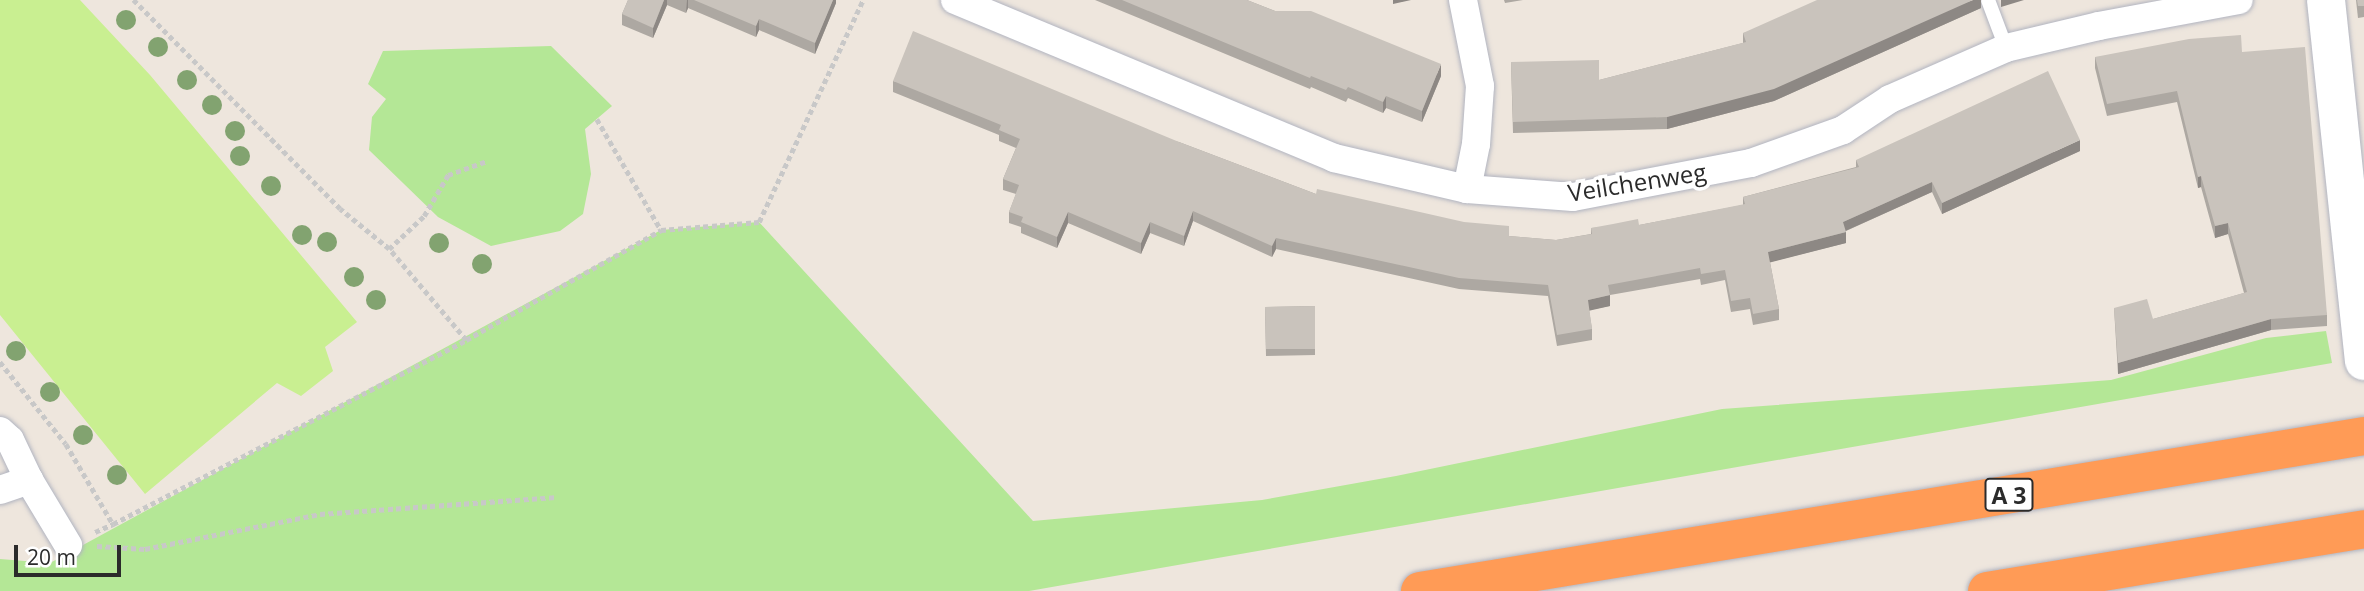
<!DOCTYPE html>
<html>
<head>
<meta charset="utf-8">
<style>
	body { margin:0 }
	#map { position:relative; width:2364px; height:591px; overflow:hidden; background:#eee6dd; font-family:"Open Sans",sans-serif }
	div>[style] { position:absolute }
	.green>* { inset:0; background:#b4e796 }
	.pitch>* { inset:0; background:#c9ef91 }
	.path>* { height:4.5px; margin-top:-2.25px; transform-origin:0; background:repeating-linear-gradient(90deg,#c8c8c8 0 5px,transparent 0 8.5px) }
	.roads { filter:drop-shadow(0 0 2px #b1b4c0) drop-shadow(0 0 2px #b1b4c0) }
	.service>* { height:14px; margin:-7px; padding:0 7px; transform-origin:7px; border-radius:7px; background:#fff }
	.minor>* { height:28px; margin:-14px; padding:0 14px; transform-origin:14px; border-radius:14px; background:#fff }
	.secondary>* { height:38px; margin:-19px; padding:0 19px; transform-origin:19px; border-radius:19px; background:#fff }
	.motorway>* { height:38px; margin:-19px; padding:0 19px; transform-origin:19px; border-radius:19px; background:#ff9b56 }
	.trees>* { width:20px; height:20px; margin:-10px; border-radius:50%; background:#82a370 }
	.wall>* { inset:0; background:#ada8a2 }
	.shaded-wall>* { inset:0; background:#8d8884 }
	.building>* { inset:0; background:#c9c3bc }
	span { translate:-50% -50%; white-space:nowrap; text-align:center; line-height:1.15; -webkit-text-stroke:7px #fff; paint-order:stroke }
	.shield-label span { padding:2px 5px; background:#fff; border:2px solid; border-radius:5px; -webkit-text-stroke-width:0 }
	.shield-label { font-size:23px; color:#2b2b2b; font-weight:700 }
	.street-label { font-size:24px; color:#2b2b2b }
	.scale { position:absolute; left:14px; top:545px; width:107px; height:32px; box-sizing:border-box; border:4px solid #2b2b2b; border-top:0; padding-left:9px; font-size:21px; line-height:24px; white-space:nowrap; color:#2b2b2b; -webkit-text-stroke:5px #fff; paint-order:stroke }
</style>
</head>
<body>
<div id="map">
	<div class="green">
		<i style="clip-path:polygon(551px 46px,612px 106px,585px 129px,591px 174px,583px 214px,560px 231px,491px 246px,438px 217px,369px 150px,372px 117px,386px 99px,368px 84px,383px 51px)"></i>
		<i style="clip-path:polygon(759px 222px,1033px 521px,1262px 500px,1396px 476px,1722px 409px,2111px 380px,2266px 338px,2326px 331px,2332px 363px,1029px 591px,0 591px,0 559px,50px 563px,661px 230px)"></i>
	</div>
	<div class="pitch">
		<i style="clip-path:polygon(0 0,80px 0,150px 75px,357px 322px,325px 347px,333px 371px,301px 396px,277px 383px,145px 494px,0 315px)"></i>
	</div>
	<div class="path">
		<i style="left:597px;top:119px;width:128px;rotate:60deg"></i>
		<i style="left:389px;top:249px;width:48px;rotate:-43.3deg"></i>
		<i style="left:424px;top:216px;width:48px;rotate:-59.7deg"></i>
		<i style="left:448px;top:175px;width:41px;rotate:-19.7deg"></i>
		<i style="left:466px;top:340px;width:224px;rotate:-29.4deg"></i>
		<i style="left:661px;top:230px;width:98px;rotate:-4.7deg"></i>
		<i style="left:759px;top:222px;width:245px;rotate:-64.9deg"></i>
		<i style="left:0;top:362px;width:105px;rotate:51.2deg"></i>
		<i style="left:66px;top:444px;width:93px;rotate:59.6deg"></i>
		<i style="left:113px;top:524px;width:398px;rotate:-27.5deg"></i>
		<i style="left:466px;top:340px;width:119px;rotate:-130.2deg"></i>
		<i style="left:389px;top:249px;width:63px;rotate:-140.8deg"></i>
		<i style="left:340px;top:209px;width:294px;rotate:-134.7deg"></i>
		<i style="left:95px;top:532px;width:20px;rotate:-24deg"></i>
		<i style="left:97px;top:546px;width:48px;rotate:3.6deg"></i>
		<i style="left:145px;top:549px;width:178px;rotate:-11.3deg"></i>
		<i style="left:320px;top:514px;width:236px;rotate:-4.1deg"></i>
	</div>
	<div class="roads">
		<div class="service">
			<i style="left:1988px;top:0;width:51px;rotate:69.4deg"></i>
		</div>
		<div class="minor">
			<i style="left:955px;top:0;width:411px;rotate:22.6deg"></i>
			<i style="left:1334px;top:158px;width:137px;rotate:13.1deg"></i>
			<i style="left:1467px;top:189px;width:106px;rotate:4.3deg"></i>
			<i style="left:1573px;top:197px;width:181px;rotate:-10.8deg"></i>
			<i style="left:1751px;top:163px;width:98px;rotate:-19.7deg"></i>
			<i style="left:1843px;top:130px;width:56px;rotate:-33.4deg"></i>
			<i style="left:1890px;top:99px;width:127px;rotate:-23.7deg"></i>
			<i style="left:2006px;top:48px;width:96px;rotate:-13.3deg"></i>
			<i style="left:2099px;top:26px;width:142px;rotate:-10.5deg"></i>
			<i style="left:1463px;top:0;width:88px;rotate:78.8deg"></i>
			<i style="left:1480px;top:86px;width:58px;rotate:93.9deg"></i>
			<i style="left:1476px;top:144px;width:46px;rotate:101.3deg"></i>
			<i style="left:0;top:431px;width:13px;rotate:42deg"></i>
			<i style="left:10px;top:440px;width:44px;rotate:64.6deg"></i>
			<i style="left:29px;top:480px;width:76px;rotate:59deg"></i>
			<i style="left:0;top:490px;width:31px;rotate:-19deg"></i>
		</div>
		<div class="secondary">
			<i style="left:2326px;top:0;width:363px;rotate:84deg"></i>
		</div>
		<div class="motorway">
			<i style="left:1420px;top:591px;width:957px;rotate:-9.32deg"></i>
			<i style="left:1987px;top:591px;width:382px;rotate:-9.3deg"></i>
		</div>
	</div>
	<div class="trees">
		<i style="left:126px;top:20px"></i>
		<i style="left:158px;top:47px"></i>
		<i style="left:187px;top:80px"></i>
		<i style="left:212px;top:105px"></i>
		<i style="left:235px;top:131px"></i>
		<i style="left:240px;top:156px"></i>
		<i style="left:271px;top:186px"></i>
		<i style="left:302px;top:235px"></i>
		<i style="left:327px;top:242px"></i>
		<i style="left:439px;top:243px"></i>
		<i style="left:482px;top:264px"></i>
		<i style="left:354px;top:277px"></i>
		<i style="left:376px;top:300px"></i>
		<i style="left:16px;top:351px"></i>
		<i style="left:50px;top:392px"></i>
		<i style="left:83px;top:435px"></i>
		<i style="left:117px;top:475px"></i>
	</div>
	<div class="wall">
		<i style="clip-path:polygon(628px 0,836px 0,836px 3px,815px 54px,759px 30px,756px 37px,688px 8px,686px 13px,667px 5px,653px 38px,622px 25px,622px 14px)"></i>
		<i style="clip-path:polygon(1095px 0,1247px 0,1441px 76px,1422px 122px,1386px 108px,1383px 113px,1348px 98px,1346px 102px,1311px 87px,1310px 89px)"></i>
		<i style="clip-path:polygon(1504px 0,1523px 0,1505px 3px)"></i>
		<i style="clip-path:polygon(1981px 0,1981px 8px,1774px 101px,1667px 129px,1513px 133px,1511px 62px,1599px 80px,1743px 43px,1743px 33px)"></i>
		<i style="clip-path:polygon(2356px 0,2364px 0,2364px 17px,2358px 18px)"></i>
		<i style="clip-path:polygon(2242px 52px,2327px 315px,2327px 326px,2271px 330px,2118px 374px,2114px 308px,2153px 319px,2244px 293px,2228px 234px,2215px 238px,2201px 187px,2198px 188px,2177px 102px,2107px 116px,2095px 68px,2095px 57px)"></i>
		<i style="clip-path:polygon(893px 81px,1179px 142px,1316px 194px,1509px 236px,1556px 240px,1591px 234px,1591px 228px,1639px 225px,1743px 205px,1743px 197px,1856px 167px,1856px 160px,2080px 151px,1942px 214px,1932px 192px,1846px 231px,1846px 243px,1770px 262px,1779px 309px,1779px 320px,1753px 325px,1750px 309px,1731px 312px,1725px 280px,1701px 285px,1700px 279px,1610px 295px,1610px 306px,1589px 310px,1592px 329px,1592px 340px,1557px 346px,1548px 296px,1459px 289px,1276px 249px,1272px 257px,1193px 221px,1184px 246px,1150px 233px,1141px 254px,1068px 223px,1057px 248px,1021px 233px,1021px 227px,1009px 223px,1009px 212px,1016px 194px,1003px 190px,1003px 179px,1016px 148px,999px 141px,999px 135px,893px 92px)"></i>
		<i style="clip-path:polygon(1315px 306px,1315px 355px,1266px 356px,1265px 307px)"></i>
	</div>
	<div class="shaded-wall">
		<i style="clip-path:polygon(664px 0,667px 0,667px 5px,653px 38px,653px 28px)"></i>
		<i style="clip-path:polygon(687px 0,688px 0,688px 8px,686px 13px)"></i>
		<i style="clip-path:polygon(833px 0,836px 0,836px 3px,815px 54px,815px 43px)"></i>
		<i style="clip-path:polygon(1393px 0,1411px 0,1393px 4px)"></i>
		<i style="clip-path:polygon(1973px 0,1981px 0,1981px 8px,1774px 101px,1667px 129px,1667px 117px)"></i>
		<i style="clip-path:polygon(2001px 0,2024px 0,2001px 7px)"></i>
		<i style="clip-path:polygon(759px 19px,759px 30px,756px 37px,756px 26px)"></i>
		<i style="clip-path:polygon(1441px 64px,1441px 76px,1422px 122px,1422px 111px)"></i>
		<i style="clip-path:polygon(1386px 96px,1386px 108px,1383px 113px,1383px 102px)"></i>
		<i style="clip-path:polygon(2080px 140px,2080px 151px,1942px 214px,1942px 203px)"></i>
		<i style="clip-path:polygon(2201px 176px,2201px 187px,2198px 188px,2198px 177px)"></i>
		<i style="clip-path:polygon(1932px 182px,1932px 192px,1843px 232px,1843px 222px)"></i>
		<i style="clip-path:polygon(1193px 211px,1193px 221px,1184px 246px,1184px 236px)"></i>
		<i style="clip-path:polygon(1068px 212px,1068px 223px,1057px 248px,1057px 237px)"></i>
		<i style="clip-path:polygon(1150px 222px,1150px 233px,1141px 254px,1141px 243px)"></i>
		<i style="clip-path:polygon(2228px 223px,2228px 234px,2215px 238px,2215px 226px)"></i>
		<i style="clip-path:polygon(1846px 232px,1846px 243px,1768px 263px,1768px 252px)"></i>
		<i style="clip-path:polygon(1276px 238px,1276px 249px,1272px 257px,1272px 246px)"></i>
		<i style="clip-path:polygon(1610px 295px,1610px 306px,1588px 311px,1588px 300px)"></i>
		<i style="clip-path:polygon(2271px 319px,2271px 330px,2118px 374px,2118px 363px)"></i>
	</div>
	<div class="building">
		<i style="clip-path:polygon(628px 0,664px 0,653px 28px,622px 14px)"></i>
		<i style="clip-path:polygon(694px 0,833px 0,815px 43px,759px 19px,756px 26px)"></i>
		<i style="clip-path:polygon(1122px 0,1247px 0,1275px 11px,1311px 11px,1441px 64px,1422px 111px,1386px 96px,1383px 102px,1348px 87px,1346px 90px,1311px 76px,1310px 78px)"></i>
		<i style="clip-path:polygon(1817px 0,1973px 0,1774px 89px,1667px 117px,1513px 122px,1511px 62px,1599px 60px,1599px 80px,1746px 42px,1743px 33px)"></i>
		<i style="clip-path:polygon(2357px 0,2364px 0,2364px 6px,2358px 6px)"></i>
		<i style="clip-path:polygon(913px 31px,1179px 142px,1316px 194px,1317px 189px,1464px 222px,1509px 226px,1509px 236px,1556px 240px,1592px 234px,1591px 228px,1613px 224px,1638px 219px,1639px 225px,1745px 204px,1743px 197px,1859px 167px,1856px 160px,2048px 71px,2080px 140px,1942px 203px,1932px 182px,1843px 222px,1846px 232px,1768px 252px,1779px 309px,1753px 314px,1750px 298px,1731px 301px,1725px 270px,1701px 274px,1700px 268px,1608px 285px,1610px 295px,1588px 300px,1592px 329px,1557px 335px,1548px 285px,1459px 278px,1276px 238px,1272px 246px,1193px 211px,1184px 236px,1150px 222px,1141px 243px,1068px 212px,1057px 237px,1021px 222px,1023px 217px,1009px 212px,1019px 185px,1003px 179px,1020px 139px,999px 130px,1001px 125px,893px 81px)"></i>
		<i style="clip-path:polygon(2241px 35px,2242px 52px,2305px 47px,2327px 315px,2271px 319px,2118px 363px,2114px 308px,2147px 299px,2153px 319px,2247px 292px,2228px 223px,2215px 226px,2201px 176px,2198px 177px,2177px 91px,2107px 104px,2095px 57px,2189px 39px)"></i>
		<i style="clip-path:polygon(1315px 306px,1315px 349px,1266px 349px,1265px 307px)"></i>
	</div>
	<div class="shield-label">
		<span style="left:2009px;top:495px">A 3</span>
	</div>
	<div class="street-label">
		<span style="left:1637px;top:182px;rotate:-9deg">Veilchenweg</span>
	</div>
	<div class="scale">20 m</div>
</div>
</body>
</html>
